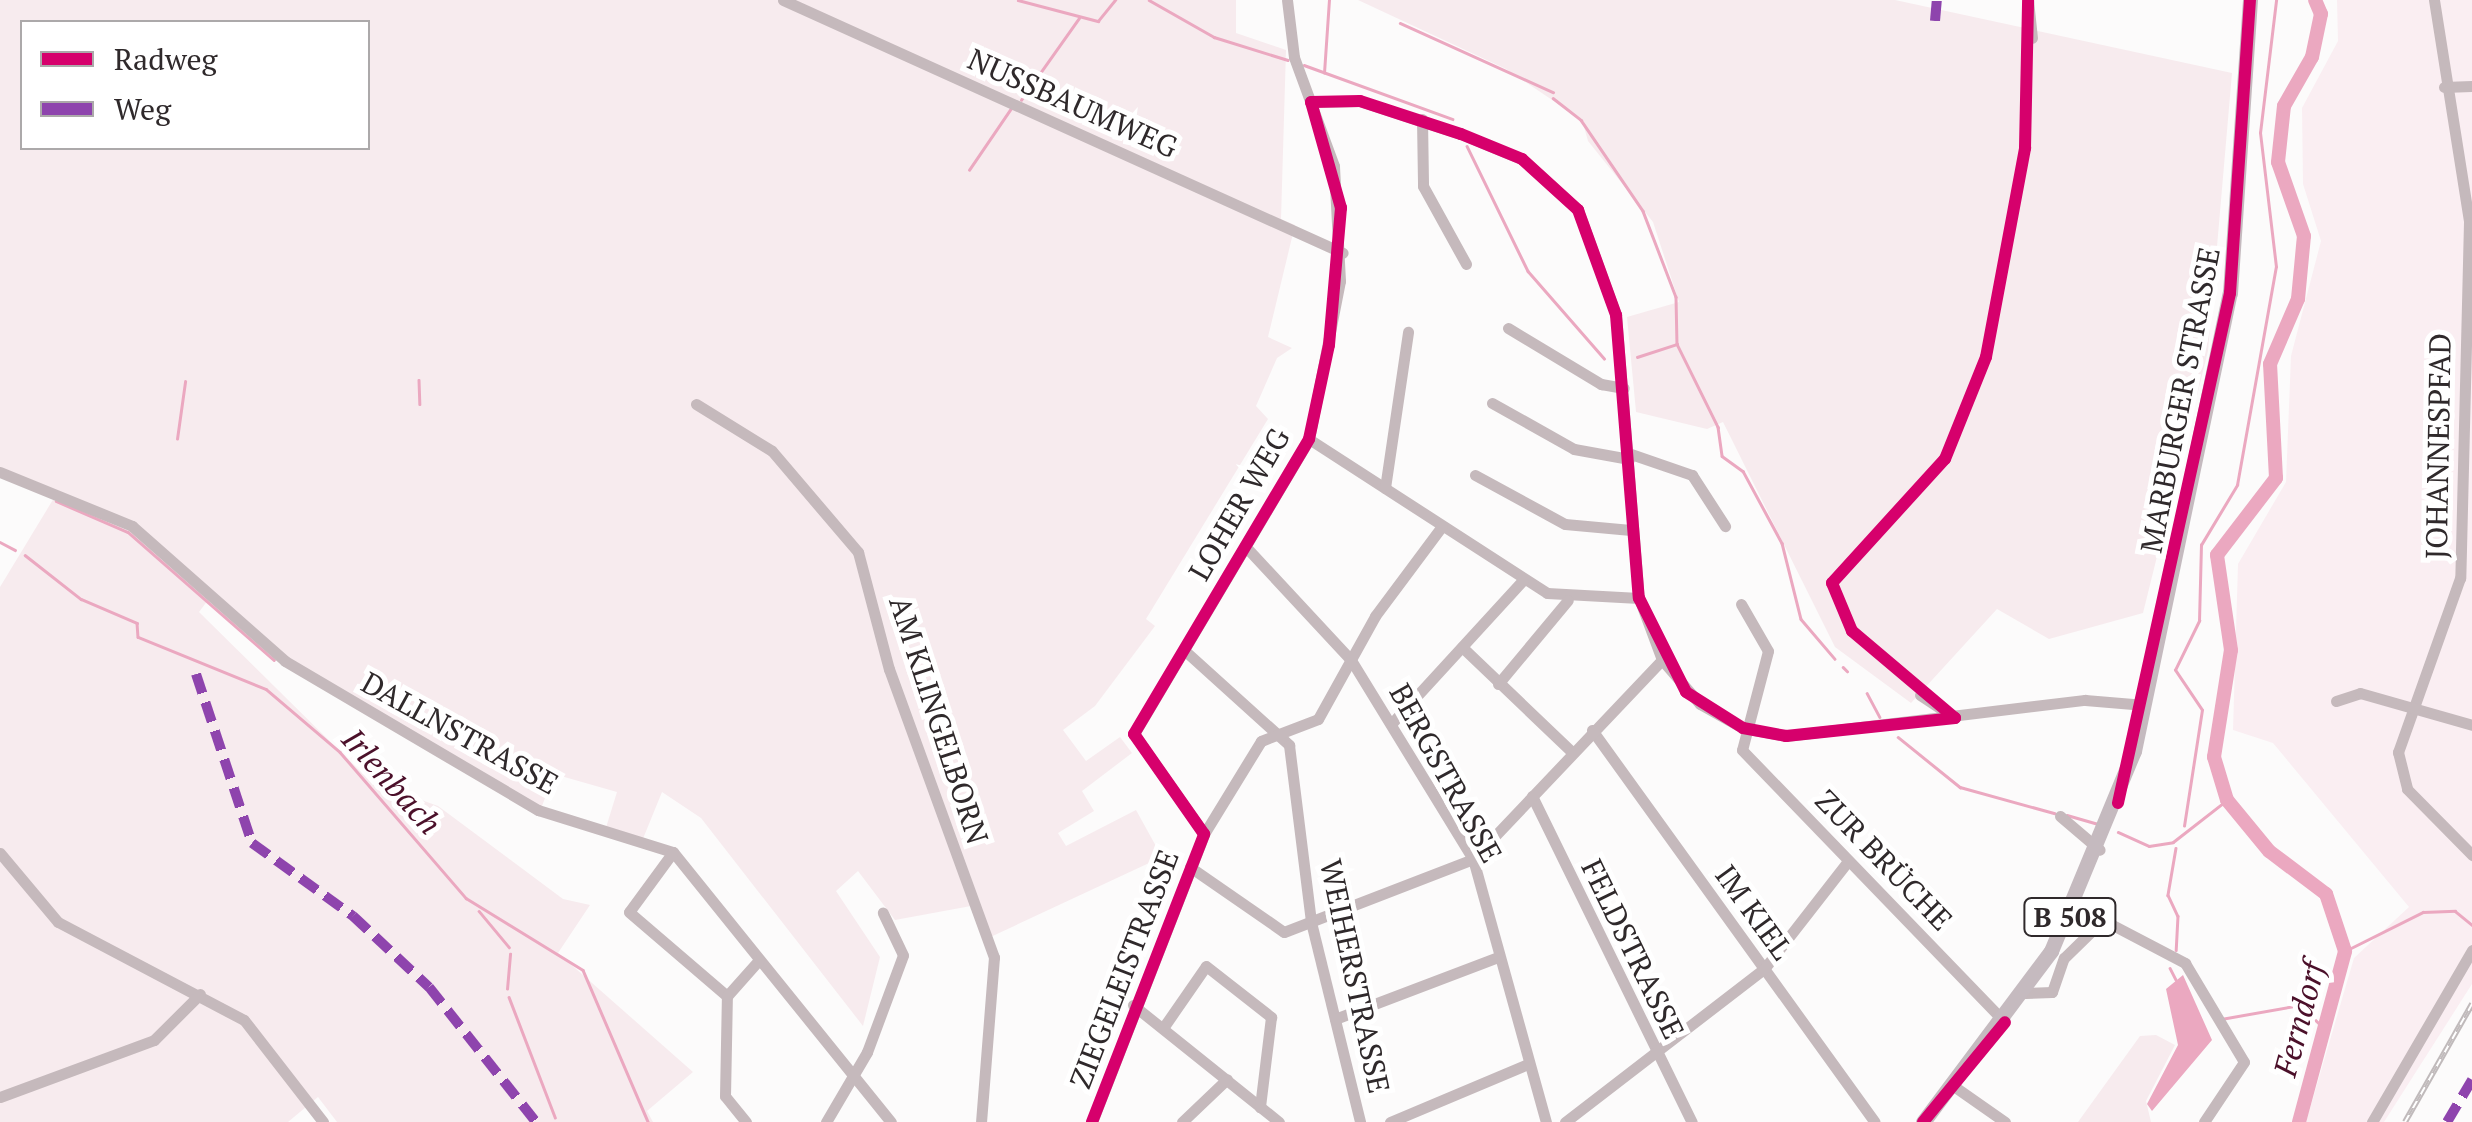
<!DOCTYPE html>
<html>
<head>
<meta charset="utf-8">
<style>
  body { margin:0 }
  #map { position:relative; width:2472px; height:1122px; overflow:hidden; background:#fcfbfb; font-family:"PT Serif",serif }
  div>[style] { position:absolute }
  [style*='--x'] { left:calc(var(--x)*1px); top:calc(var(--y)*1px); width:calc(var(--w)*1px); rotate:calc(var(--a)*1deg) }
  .built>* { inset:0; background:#faeef2 }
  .green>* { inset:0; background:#f7ebee }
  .water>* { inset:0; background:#eba8c0 }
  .stream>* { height:2.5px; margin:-1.25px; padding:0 1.25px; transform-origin:1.25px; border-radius:1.25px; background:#eba8c0 }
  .river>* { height:14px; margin:-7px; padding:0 7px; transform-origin:7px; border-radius:7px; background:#eba8c0 }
  .minor>* { height:11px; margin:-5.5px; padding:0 5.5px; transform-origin:5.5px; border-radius:5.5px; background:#c5b9bc }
  .major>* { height:15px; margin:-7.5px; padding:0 7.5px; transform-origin:7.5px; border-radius:7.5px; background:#c5babf }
  .rail>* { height:6px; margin-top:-3px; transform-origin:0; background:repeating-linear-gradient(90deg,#fff 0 8px,#c0babb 0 16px); box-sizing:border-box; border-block:2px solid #c0babb }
  .quiet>* { height:10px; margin-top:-5px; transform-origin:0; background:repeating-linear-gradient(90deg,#8e44ad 0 20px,transparent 0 30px) }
  .cycleway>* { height:12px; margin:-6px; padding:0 6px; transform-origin:6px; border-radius:6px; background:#d6006c }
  span { translate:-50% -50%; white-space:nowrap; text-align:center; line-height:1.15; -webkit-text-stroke:10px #fff; paint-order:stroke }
  .shield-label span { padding:2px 8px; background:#fff; border:2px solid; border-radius:8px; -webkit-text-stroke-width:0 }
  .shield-label { font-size:28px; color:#2f292b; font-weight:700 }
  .street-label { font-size:30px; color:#2f292b }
  .water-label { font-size:32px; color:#4b102a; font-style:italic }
  .legend { position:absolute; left:20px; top:20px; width:350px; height:130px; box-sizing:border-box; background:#fff; border:2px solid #aca9aa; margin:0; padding:12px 18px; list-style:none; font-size:30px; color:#2f292b }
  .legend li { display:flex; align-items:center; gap:20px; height:50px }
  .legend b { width:50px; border:2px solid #aca9aa }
</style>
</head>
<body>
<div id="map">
  <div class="built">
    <div style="clip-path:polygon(2337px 0,2472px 0,2472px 984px,2384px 1122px,2306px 1122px,2354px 958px,2409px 907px,2273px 743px,2233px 730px,2238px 564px,2286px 482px,2291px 356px,2321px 241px,2303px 184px,2302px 108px,2338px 41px)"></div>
  </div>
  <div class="green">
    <div style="clip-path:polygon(evenodd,0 0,1236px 0,1236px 33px,1286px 50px,1281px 219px,1295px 225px,1268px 337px,1292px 348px,1277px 358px,1256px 406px,1268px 419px,1146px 619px,1155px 626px,1095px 706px,1063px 730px,1086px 761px,1120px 737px,1132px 753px,1082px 791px,1094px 811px,1058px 833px,1066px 846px,1136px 810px,1162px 857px,984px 940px,971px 906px,895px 920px,858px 871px,836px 891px,880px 957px,863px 1026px,701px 818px,662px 792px,640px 846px,604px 834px,617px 792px,554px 774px,539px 814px,284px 666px,208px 600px,199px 612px,361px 772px,377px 760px,402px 793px,438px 806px,563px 899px,590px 905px,558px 953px,693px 1072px,647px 1111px,653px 1122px,337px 1122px,318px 1097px,288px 1122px,0 1122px,0 587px,57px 493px,0 468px,0 0,22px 22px,368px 22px,368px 148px,22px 148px,22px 22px)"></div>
    <div style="clip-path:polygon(1358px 0,1895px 0,2232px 73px,2208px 351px,2143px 613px,2049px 639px,1997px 609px,1911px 703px,1835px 647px,1723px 422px,1707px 429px,1636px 412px,1627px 317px,1679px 302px,1653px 222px,1588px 141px,1582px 120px,1506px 69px)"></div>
    <div style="clip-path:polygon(2156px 1035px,2175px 1045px,2146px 1101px,2151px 1122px,2078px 1122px,2140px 1036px)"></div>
  </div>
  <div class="water">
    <div style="clip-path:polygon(2183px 975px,2212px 1040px,2152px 1111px,2147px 1104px,2178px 1045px,2166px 989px)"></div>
  </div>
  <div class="stream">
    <div style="--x:1018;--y:0;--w:83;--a:14.7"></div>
    <div style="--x:1098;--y:21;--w:27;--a:-51"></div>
    <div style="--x:1149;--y:0;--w:75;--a:29.6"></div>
    <div style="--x:1214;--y:37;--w:77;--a:17.3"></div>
    <div style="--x:1400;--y:23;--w:168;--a:24.3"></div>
    <div style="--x:1304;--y:65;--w:158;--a:20"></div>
    <div style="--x:1324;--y:73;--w:73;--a:-86.1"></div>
    <div style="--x:1553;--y:98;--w:36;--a:38"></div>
    <div style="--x:1581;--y:120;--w:110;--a:55.7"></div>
    <div style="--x:1643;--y:211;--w:92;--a:69"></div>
    <div style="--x:1676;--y:297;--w:47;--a:88.8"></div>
    <div style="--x:1021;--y:100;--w:100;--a:-54.7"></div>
    <div style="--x:1467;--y:146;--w:139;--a:64"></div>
    <div style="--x:1528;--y:271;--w:116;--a:48.9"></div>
    <div style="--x:969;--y:170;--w:76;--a:-55.7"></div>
    <div style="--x:1637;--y:357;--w:42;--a:-18"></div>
    <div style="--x:1677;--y:344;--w:93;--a:63.7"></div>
    <div style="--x:1718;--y:427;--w:29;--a:82"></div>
    <div style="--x:1722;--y:456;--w:26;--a:36"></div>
    <div style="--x:1743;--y:471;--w:82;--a:61.6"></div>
    <div style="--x:1782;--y:543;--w:78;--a:76"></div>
    <div style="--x:1801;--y:619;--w:52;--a:49.6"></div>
    <div style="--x:419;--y:380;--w:24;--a:88"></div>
    <div style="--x:177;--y:439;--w:58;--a:-82"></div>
    <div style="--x:56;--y:501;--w:78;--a:23.3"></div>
    <div style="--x:128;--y:532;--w:194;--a:41.2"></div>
    <div style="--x:0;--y:542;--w:17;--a:28"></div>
    <div style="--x:25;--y:555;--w:71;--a:38.2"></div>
    <div style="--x:81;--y:599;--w:61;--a:23.2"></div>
    <div style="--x:137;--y:623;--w:14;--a:86"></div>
    <div style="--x:138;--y:637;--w:138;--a:22.1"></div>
    <div style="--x:266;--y:689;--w:97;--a:40.4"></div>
    <div style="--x:340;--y:752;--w:193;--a:49.2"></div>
    <div style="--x:466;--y:898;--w:137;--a:31.6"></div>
    <div style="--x:583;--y:970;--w:165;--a:66.8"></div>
    <div style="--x:1843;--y:667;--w:6;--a:45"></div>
    <div style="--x:1867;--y:693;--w:27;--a:62"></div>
    <div style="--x:1898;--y:737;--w:80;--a:38.9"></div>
    <div style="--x:1960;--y:787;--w:98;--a:15.5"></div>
    <div style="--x:2067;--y:815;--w:32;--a:16"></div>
    <div style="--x:2184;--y:826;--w:117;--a:-81.2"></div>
    <div style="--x:2202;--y:710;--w:48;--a:-124"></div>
    <div style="--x:2175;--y:670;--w:55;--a:-63.9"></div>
    <div style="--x:2199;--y:621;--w:76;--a:-88.5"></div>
    <div style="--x:2201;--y:545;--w:70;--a:-59"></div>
    <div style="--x:2237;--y:485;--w:221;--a:-79.9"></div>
    <div style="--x:2276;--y:267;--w:135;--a:-96.8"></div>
    <div style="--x:2260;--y:133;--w:134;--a:-83.1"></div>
    <div style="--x:2118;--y:832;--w:34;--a:24"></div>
    <div style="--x:2149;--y:846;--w:24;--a:-9"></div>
    <div style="--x:2173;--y:842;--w:68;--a:-37.9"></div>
    <div style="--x:2176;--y:848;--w:48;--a:99.7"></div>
    <div style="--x:2168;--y:895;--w:23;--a:65"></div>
    <div style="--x:2178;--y:916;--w:34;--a:93"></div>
    <div style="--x:479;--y:911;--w:47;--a:50.2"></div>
    <div style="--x:2345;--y:951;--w:87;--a:-26.6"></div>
    <div style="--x:2423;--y:912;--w:32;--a:-2"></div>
    <div style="--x:2455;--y:911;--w:22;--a:39"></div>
    <div style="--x:2170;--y:968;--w:13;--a:63"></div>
    <div style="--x:507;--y:989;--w:35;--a:-85"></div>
    <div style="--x:509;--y:997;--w:129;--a:69"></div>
    <div style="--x:2221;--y:1019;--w:80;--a:-10"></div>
    <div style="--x:2300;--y:1005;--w:36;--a:44"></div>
  </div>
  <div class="river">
    <div style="--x:2299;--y:1122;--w:177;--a:-74.9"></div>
    <div style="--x:2345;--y:951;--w:60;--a:-108.4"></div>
    <div style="--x:2326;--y:894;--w:71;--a:-143"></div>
    <div style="--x:2269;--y:851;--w:66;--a:-129.5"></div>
    <div style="--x:2227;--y:800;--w:45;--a:-106.8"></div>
    <div style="--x:2214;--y:757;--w:108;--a:-81"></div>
    <div style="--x:2231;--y:650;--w:96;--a:-98.4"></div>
    <div style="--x:2217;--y:555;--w:97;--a:-52.5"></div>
    <div style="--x:2276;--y:478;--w:114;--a:-93"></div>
    <div style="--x:2270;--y:364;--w:71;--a:-66.7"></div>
    <div style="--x:2298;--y:299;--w:63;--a:-84.6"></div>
    <div style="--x:2304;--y:236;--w:78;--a:-109.4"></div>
    <div style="--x:2278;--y:162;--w:56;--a:-83.9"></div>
    <div style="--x:2284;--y:106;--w:56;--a:-60.3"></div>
    <div style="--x:2312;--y:57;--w:44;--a:-78.2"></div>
    <div style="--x:2321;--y:14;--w:15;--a:-113"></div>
  </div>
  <div class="minor">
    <div style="--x:783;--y:0;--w:614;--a:24.31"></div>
    <div style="--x:2028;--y:0;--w:38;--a:84"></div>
    <div style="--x:2434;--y:0;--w:225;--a:81"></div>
    <div style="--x:2469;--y:222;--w:356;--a:91.4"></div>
    <div style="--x:2460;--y:578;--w:185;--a:109.6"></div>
    <div style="--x:2398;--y:752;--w:38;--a:76"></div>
    <div style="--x:2407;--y:789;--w:93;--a:45.4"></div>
    <div style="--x:2444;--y:87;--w:28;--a:-2"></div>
    <div style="--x:1311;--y:102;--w:49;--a:-1.2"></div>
    <div style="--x:1360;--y:101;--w:106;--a:18.1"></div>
    <div style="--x:1461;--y:134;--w:66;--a:22.3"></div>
    <div style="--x:1522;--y:159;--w:76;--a:42.3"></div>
    <div style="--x:1578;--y:210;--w:112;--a:70.1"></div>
    <div style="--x:1616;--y:315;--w:284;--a:85.4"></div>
    <div style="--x:1639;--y:598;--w:66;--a:69.6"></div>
    <div style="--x:1662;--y:660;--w:58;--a:49.2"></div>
    <div style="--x:1700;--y:704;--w:49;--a:29.2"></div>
    <div style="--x:1743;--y:728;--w:44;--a:10.5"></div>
    <div style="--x:1786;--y:736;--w:301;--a:-6.9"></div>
    <div style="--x:2085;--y:700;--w:60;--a:4.8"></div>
    <div style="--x:1422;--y:119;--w:67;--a:89.1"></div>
    <div style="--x:1423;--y:186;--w:89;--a:61.1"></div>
    <div style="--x:1508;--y:328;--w:109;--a:31.1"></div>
    <div style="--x:1601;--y:384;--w:23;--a:10"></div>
    <div style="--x:1492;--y:403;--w:94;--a:29.3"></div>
    <div style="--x:1574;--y:449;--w:56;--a:10.3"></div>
    <div style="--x:696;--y:404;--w:89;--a:31.7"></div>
    <div style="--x:772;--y:451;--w:133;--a:49.6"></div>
    <div style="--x:858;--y:552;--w:121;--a:75.2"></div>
    <div style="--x:889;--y:669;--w:307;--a:70"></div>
    <div style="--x:994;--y:957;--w:166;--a:94.5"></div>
    <div style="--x:1309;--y:439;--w:283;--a:32.9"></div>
    <div style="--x:1547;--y:593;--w:92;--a:3.1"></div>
    <div style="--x:1628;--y:453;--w:68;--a:19"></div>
    <div style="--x:1692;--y:475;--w:61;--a:57.1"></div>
    <div style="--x:0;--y:472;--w:143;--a:22.2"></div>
    <div style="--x:132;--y:526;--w:204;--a:41.4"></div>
    <div style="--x:285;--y:661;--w:294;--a:30.5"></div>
    <div style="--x:538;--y:810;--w:141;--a:17.3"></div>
    <div style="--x:673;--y:852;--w:347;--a:51.1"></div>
    <div style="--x:1475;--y:475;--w:102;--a:28.6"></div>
    <div style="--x:1565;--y:524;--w:66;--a:5.2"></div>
    <div style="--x:1385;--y:488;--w:158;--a:-81.6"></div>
    <div style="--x:1245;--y:546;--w:156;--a:47.1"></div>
    <div style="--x:1351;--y:660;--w:233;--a:58.5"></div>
    <div style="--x:1473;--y:859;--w:273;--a:74.5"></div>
    <div style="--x:1741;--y:604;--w:54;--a:60.1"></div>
    <div style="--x:1768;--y:651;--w:102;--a:104.7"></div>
    <div style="--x:1742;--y:750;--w:378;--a:46"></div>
    <div style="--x:1462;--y:647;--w:152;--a:43.7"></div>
    <div style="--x:1184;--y:650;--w:142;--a:42.1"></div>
    <div style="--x:1289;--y:745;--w:178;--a:82.9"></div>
    <div style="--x:1311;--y:922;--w:206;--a:76.2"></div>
    <div style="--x:1498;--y:684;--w:109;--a:-50.2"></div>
    <div style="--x:1920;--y:695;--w:42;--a:33.3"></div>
    <div style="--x:2336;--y:701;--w:25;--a:-18"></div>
    <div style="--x:2360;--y:693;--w:116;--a:15.9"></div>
    <div style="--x:1392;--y:723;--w:193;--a:-47.5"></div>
    <div style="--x:1592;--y:730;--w:483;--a:54.2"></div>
    <div style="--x:1532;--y:796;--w:363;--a:63.9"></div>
    <div style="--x:2060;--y:816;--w:52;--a:40.4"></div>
    <div style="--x:1204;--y:834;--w:122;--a:-125"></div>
    <div style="--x:1134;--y:734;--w:343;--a:-59.3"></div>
    <div style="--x:1309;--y:439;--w:161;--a:-78.9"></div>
    <div style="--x:1340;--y:281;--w:115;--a:-93"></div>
    <div style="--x:1334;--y:166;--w:116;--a:-110.2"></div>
    <div style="--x:1294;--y:57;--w:57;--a:-97"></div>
    <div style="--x:673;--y:852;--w:74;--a:126.3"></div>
    <div style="--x:629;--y:912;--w:129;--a:40.6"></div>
    <div style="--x:0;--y:853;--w:90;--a:50"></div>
    <div style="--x:58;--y:922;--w:210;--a:27.8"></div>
    <div style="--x:244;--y:1020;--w:129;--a:52.2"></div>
    <div style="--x:1190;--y:867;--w:114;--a:34.7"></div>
    <div style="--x:1284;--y:932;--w:203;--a:-21.1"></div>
    <div style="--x:1473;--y:859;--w:274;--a:-46.5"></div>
    <div style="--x:2025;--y:993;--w:27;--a:-2"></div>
    <div style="--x:2052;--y:992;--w:36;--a:-71"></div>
    <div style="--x:2064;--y:958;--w:54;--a:-44.3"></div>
    <div style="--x:2103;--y:920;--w:93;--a:27.7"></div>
    <div style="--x:2185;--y:963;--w:115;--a:59.2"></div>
    <div style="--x:2244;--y:1062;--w:72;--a:123.7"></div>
    <div style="--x:1133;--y:1005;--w:187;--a:38.7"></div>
    <div style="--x:1335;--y:1019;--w:174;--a:-20.8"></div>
    <div style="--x:1163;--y:1028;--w:75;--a:-55.3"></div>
    <div style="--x:1206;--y:966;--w:83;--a:38.1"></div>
    <div style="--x:1271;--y:1017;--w:91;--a:97"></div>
    <div style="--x:1955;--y:1087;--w:61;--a:35"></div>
    <div style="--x:0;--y:1097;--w:164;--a:-20.3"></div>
    <div style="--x:154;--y:1040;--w:65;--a:-45"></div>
    <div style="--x:746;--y:1122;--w:33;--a:-129"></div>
    <div style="--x:725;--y:1096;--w:100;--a:-88.9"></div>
    <div style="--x:727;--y:996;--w:48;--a:-48.4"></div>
    <div style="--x:826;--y:1122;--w:81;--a:-59.6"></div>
    <div style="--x:867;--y:1052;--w:103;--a:-69.6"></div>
    <div style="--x:903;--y:955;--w:47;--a:-115.5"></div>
    <div style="--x:1092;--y:1122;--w:309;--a:-68.7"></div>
    <div style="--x:1204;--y:834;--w:109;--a:-58.5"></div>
    <div style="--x:1261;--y:741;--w:61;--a:-21.1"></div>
    <div style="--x:1318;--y:719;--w:118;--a:-61"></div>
    <div style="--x:1375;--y:616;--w:112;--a:-53.3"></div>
    <div style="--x:1182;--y:1122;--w:62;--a:-43.7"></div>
    <div style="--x:1390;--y:1122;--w:150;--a:-22.8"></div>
    <div style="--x:1565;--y:1122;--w:251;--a:-37.6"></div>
    <div style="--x:1764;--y:969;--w:137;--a:-52.1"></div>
    <div style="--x:2372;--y:1122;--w:199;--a:-59.8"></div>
  </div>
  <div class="major">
    <div style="--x:1923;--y:1122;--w:214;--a:-53.2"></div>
    <div style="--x:2051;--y:951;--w:217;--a:-67.5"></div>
    <div style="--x:2134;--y:751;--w:468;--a:-78.2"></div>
    <div style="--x:2230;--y:293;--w:294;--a:-86.1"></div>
  </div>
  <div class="rail">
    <div style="--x:2405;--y:1122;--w:136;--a:-60.4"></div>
  </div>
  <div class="quiet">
    <div style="--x:1935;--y:21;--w:21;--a:-85"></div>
    <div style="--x:196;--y:674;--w:178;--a:71.7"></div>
    <div style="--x:252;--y:843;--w:125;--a:35.9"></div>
    <div style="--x:353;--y:916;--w:104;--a:43.1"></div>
    <div style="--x:429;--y:987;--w:172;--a:51.6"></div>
    <div style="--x:2447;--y:1122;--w:49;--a:-59.2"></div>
  </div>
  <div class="cycleway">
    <div style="--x:1955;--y:718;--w:135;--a:-139.8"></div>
    <div style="--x:1852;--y:631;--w:52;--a:-112.6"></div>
    <div style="--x:1832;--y:583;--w:168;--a:-47.7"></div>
    <div style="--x:1945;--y:459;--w:110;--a:-68.1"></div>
    <div style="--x:1986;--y:357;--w:213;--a:-79.4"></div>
    <div style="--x:2025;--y:148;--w:148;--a:-88.8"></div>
    <div style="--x:2118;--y:803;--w:522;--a:-77.61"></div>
    <div style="--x:2230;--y:293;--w:294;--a:-86.1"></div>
    <div style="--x:1092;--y:1122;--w:309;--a:-68.7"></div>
    <div style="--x:1204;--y:834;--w:122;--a:-125"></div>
    <div style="--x:1134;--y:734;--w:343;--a:-59.3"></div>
    <div style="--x:1309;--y:439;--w:96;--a:-78"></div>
    <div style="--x:1329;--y:345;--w:138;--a:-85"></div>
    <div style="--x:1341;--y:208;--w:110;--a:-105.8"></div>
    <div style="--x:1311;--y:102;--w:49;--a:-1.2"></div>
    <div style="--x:1360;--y:101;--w:106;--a:18.1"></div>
    <div style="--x:1461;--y:134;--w:66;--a:22.3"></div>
    <div style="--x:1522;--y:159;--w:76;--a:42.3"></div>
    <div style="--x:1578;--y:210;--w:112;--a:70.1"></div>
    <div style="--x:1616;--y:315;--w:284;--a:85.4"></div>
    <div style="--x:1639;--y:598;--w:105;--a:63.4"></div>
    <div style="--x:1686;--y:692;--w:67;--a:32.3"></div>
    <div style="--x:1743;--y:728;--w:44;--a:10.5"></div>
    <div style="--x:1786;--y:736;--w:170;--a:-6.1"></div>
    <div style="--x:1923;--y:1122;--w:129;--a:-50.6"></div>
  </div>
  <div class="shield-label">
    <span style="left:2070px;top:917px">B 508</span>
  </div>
  <div class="street-label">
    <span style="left:1073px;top:103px;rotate:24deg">NUSSBAUMWEG</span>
    <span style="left:2180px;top:400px;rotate:-79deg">MARBURGER STRASSE</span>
    <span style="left:2438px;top:446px;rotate:-89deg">JOHANNESPFAD</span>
    <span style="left:1239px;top:504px;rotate:-60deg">LOHER WEG</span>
    <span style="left:939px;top:720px;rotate:72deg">AM KLINGELBORN</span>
    <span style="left:460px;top:733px;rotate:29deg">DALLNSTRASSE</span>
    <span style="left:1446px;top:773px;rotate:61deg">BERGSTRASSE</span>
    <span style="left:1884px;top:860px;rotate:46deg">ZUR BRÜCHE</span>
    <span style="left:1754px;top:912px;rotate:54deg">IM KIEL</span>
    <span style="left:1633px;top:949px;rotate:64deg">FELDSTRASSE</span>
    <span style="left:1124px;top:969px;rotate:-69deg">ZIEGELEISTRASSE</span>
    <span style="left:1355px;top:976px;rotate:78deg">WEIHERSTRASSE</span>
  </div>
  <div class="water-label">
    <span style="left:392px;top:781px;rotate:48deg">Irlenbach</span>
    <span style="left:2299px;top:1019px;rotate:-75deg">Ferndorf</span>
  </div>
  <ul class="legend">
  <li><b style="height:12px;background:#d6006c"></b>Radweg</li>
  <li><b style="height:12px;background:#8e44ad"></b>Weg</li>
  </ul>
</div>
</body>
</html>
